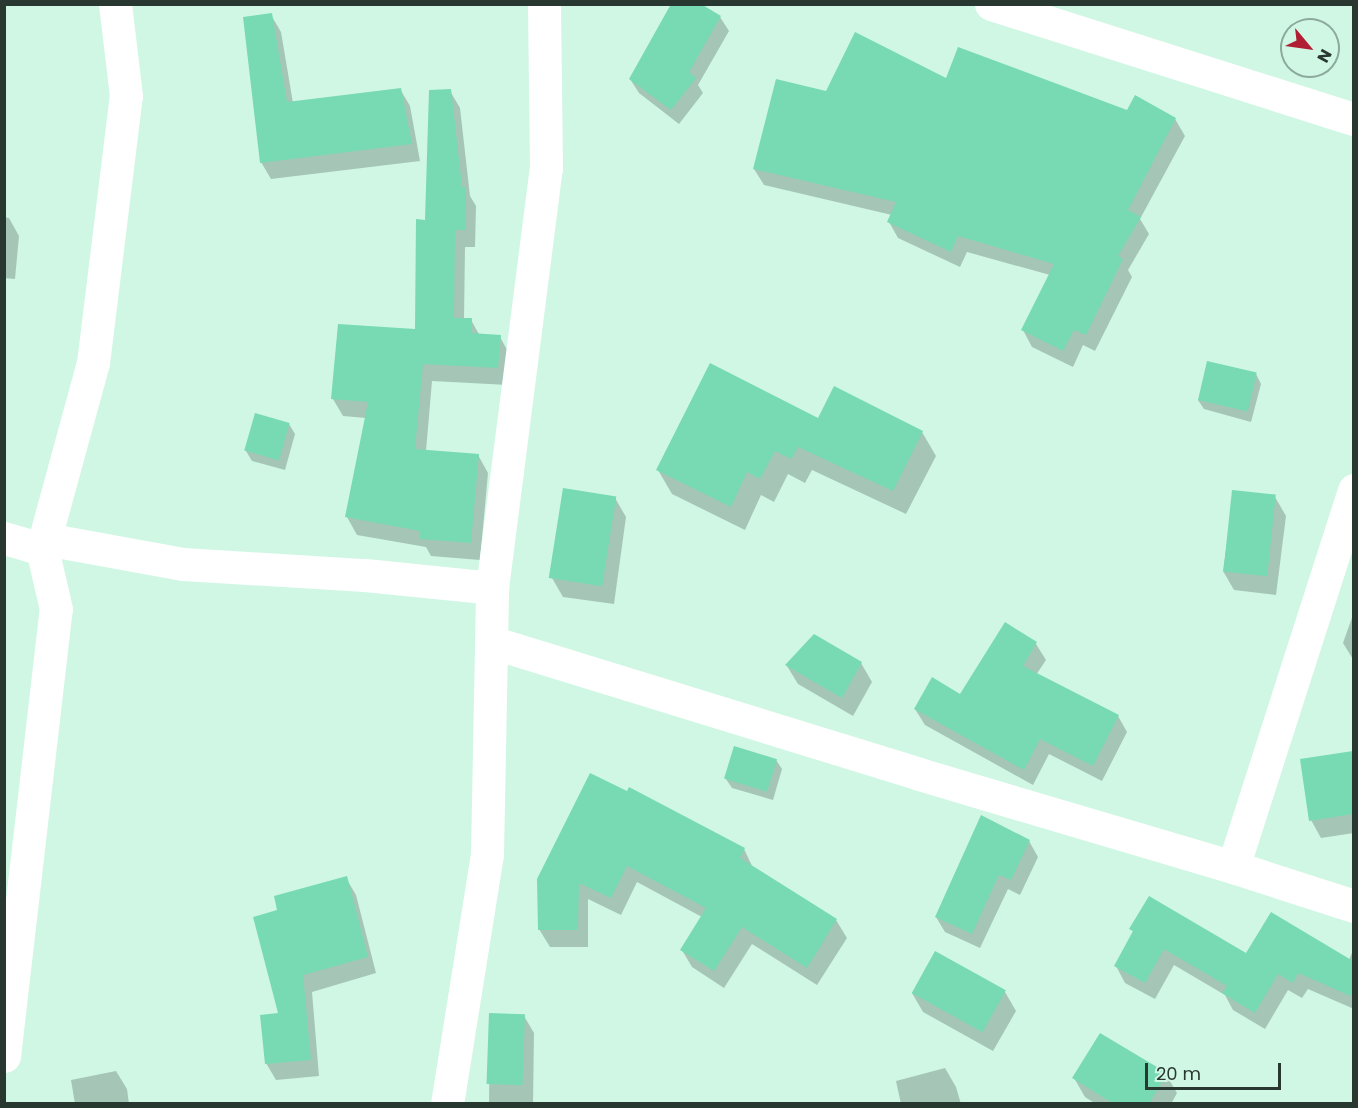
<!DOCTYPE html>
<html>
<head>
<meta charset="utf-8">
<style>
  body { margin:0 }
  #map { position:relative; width:1358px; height:1108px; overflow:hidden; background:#cff7e4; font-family:Poppins,sans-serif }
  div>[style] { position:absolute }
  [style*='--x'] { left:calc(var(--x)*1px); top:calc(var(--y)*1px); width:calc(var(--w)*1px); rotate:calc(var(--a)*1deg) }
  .shadow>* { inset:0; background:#0003 }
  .building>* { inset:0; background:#77dab3; transform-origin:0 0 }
  .minor>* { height:33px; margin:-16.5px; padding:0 16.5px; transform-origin:16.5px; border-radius:16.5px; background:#fff }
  span { translate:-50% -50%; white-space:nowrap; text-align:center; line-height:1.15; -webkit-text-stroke:6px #cff7e4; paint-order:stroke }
  .frame { position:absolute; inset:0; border:6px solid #283730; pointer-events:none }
  .north { position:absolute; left:1280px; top:18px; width:60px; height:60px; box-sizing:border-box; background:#cff7e4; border:2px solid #8caa9c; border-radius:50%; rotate:119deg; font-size:16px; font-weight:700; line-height:24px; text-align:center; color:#283730 }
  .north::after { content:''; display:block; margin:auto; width:21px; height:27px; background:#b11e33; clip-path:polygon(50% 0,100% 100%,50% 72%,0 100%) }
  .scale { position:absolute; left:1145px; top:1063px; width:136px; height:27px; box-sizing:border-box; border:3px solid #283730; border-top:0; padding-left:8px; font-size:18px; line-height:21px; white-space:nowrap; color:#283730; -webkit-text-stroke:4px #cff7e4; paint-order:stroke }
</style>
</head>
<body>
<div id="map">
  <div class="shadow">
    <div style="clip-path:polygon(271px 15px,281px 32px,293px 103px,400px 89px,410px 106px,420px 161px,271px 179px,261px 162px)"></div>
    <div style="clip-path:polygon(720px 17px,729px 31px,698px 85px,703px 93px,679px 124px,639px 93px,630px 79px)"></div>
    <div style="clip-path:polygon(947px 80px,1175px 119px,1185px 136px,1140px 219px,1149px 234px,1128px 270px,1132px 277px,1095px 351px,1083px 345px,1073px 367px,1032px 347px,1023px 330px,1050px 275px,967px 252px,960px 267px,898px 238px,889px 222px,892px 215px,764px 185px,754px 169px,827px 93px)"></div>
    <div style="clip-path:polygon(450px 91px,460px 108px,470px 196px,476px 206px,475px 247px,465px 247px,464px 320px,471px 320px,480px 336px,500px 337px,510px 355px,508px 385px,432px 381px,426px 451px,478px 455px,488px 473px,480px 560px,431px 556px,426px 547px,357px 535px,347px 517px,366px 418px,343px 416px,333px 399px,416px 331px,427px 222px)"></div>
    <div style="clip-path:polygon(4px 217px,9px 218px,19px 236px,15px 279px,4px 278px)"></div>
    <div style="clip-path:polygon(1256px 374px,1261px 384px,1251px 422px,1204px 409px,1198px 400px)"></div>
    <div style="clip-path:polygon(818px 420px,922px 432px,936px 456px,906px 514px,812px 470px,805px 483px,788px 474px,774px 502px,761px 495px,745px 530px,672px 494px,658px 470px)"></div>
    <div style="clip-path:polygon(289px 424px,295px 434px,285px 470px,252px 461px,246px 451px)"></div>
    <div style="clip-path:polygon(1234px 492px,1275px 497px,1286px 516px,1276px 595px,1234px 590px,1223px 571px)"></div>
    <div style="clip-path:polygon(615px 498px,626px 517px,614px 604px,563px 597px,552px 578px)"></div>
    <div style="clip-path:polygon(1354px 612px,1354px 661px,1343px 643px)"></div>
    <div style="clip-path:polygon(1005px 624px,1036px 644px,1046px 660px,1036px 675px,1118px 716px,1127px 732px,1102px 781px,1049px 754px,1033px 785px,925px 725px,915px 709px,960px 696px)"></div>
    <div style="clip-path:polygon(861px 663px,872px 682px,853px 716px,798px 684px,787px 666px)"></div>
    <div style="clip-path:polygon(1354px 753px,1354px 833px,1321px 838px,1311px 820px,1302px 760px)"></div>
    <div style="clip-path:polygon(776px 760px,782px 769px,773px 800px,732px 788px,726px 779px)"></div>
    <div style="clip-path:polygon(591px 775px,744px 849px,753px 868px,836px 920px,847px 938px,817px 985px,752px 944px,724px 988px,692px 967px,682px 950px,702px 917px,637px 882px,621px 915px,588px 899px,588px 947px,550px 947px,539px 929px)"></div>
    <div style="clip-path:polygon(1029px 841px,1038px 857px,1020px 895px,1008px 889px,980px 948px,945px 932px,936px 917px)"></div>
    <div style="clip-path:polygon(346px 878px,356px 895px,376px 973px,312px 992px,319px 1076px,276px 1080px,266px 1063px,279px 1015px,279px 911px)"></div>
    <div style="clip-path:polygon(1131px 929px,1246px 955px,1349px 960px,1354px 948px,1354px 1009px,1308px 989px,1302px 998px,1288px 990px,1265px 1029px,1233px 1010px,1225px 995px,1174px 965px,1155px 999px,1125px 983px,1116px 966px,1134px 933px)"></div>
    <div style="clip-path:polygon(1005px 992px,1016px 1011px,993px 1051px,923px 1012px,912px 993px)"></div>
    <div style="clip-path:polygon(490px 1015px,524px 1016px,534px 1033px,533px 1104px,489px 1104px)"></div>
    <div style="clip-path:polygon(945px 1068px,956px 1087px,961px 1104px,901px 1104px,896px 1081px)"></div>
    <div style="clip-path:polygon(116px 1071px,127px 1089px,129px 1104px,75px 1104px,71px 1080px)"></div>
    <div style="clip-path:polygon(1166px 1074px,1177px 1093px,1171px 1104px,1096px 1104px,1085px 1097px,1074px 1078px)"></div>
  </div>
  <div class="building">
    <div style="clip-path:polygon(671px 4px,701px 4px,721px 16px,689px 72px,696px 78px,671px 110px,629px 79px)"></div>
    <div style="clip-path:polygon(272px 13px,287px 102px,401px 88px,412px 144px,260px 163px,243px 17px)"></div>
    <div style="clip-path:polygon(855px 32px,946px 78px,958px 47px,1127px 110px,1135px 95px,1176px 118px,1128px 210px,1141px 217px,1118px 256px,1123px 259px,1086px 335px,1074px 330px,1063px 351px,1021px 330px,1054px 264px,958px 236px,951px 252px,887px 222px,896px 202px,753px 169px,776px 79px,826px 91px)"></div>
    <div style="clip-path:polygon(451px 89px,462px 187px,466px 187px,465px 230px,455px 230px,454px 318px,472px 318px,471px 333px,501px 335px,498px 368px,423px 364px,415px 449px,479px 454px,471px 543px,419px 539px,420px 531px,345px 517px,368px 402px,331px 399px,338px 324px,415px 329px,416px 219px,425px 220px,429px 90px)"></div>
    <div style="left:1207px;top:361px;width:51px;height:40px;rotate:13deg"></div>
    <div style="clip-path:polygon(710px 363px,818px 418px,834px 386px,923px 431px,893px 491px,798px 447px,791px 459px,775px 451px,760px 479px,747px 472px,731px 507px,656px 470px)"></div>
    <div style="left:255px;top:413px;width:36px;height:39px;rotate:16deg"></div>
    <div style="left:563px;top:488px;width:54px;height:91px;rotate:9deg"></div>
    <div style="left:1232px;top:490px;width:44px;height:82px;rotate:6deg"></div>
    <div style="clip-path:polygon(1005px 622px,1037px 642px,1023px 666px,1119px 715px,1093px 766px,1040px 739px,1024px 770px,914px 709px,932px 677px,960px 694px)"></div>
    <div style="clip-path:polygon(814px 634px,862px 662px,842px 698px,785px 665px)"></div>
    <div style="left:734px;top:746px;width:45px;height:34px;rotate:17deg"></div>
    <div style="clip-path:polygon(1353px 751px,1353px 814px,1309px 821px,1300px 759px)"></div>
    <div style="clip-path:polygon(590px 773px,627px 791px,629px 787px,745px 848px,740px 858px,837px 919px,807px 968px,742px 927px,714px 971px,680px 950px,706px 908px,627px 866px,611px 898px,579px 883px,578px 930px,538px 930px,537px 879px)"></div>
    <div style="clip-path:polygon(981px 815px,1030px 840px,1011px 880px,999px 875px,972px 934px,935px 917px)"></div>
    <div style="clip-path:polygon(347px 876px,368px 957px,303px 975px,311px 1060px,265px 1064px,260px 1015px,278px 1013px,253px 917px,277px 910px,274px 896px)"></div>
    <div style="clip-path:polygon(1149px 896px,1246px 953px,1271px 912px,1353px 961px,1353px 997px,1298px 973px,1293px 983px,1278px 974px,1255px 1013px,1222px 993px,1227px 986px,1164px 949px,1145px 983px,1114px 966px,1133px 931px,1129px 929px)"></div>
    <div style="left:935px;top:951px;width:81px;height:48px;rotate:29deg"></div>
    <div style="left:489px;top:1013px;width:36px;height:71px;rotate:2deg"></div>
    <div style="clip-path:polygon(1100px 1033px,1167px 1073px,1149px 1104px,1114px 1104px,1072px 1078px)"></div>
  </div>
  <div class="minor">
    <div style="--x:991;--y:4;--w:381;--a:17.6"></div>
    <div style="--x:4;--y:538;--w:40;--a:16"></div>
    <div style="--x:42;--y:549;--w:13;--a:-45"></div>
    <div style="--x:51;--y:540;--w:134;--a:10.3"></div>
    <div style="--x:183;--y:564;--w:182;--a:3.5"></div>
    <div style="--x:365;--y:575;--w:128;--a:5.8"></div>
    <div style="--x:491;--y:642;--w:448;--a:17.1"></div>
    <div style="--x:919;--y:774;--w:327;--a:16.5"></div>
    <div style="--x:1233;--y:867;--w:127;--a:17.9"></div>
    <div style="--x:1233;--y:867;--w:396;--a:-72.2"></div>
    <div style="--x:4;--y:1056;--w:450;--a:-83.4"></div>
    <div style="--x:56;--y:609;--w:62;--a:-103.1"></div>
    <div style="--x:42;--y:549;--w:193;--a:-74.7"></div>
    <div style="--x:93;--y:363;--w:269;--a:-83"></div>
    <div style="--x:126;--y:96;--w:93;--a:-96.8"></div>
    <div style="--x:447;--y:1104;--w:253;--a:-80.9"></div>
    <div style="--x:487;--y:854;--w:266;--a:-88.9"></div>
    <div style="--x:492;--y:588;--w:422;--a:-82.7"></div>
    <div style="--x:546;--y:169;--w:165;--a:-90.7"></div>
  </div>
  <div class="frame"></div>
  <div class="north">N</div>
  <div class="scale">20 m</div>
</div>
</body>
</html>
